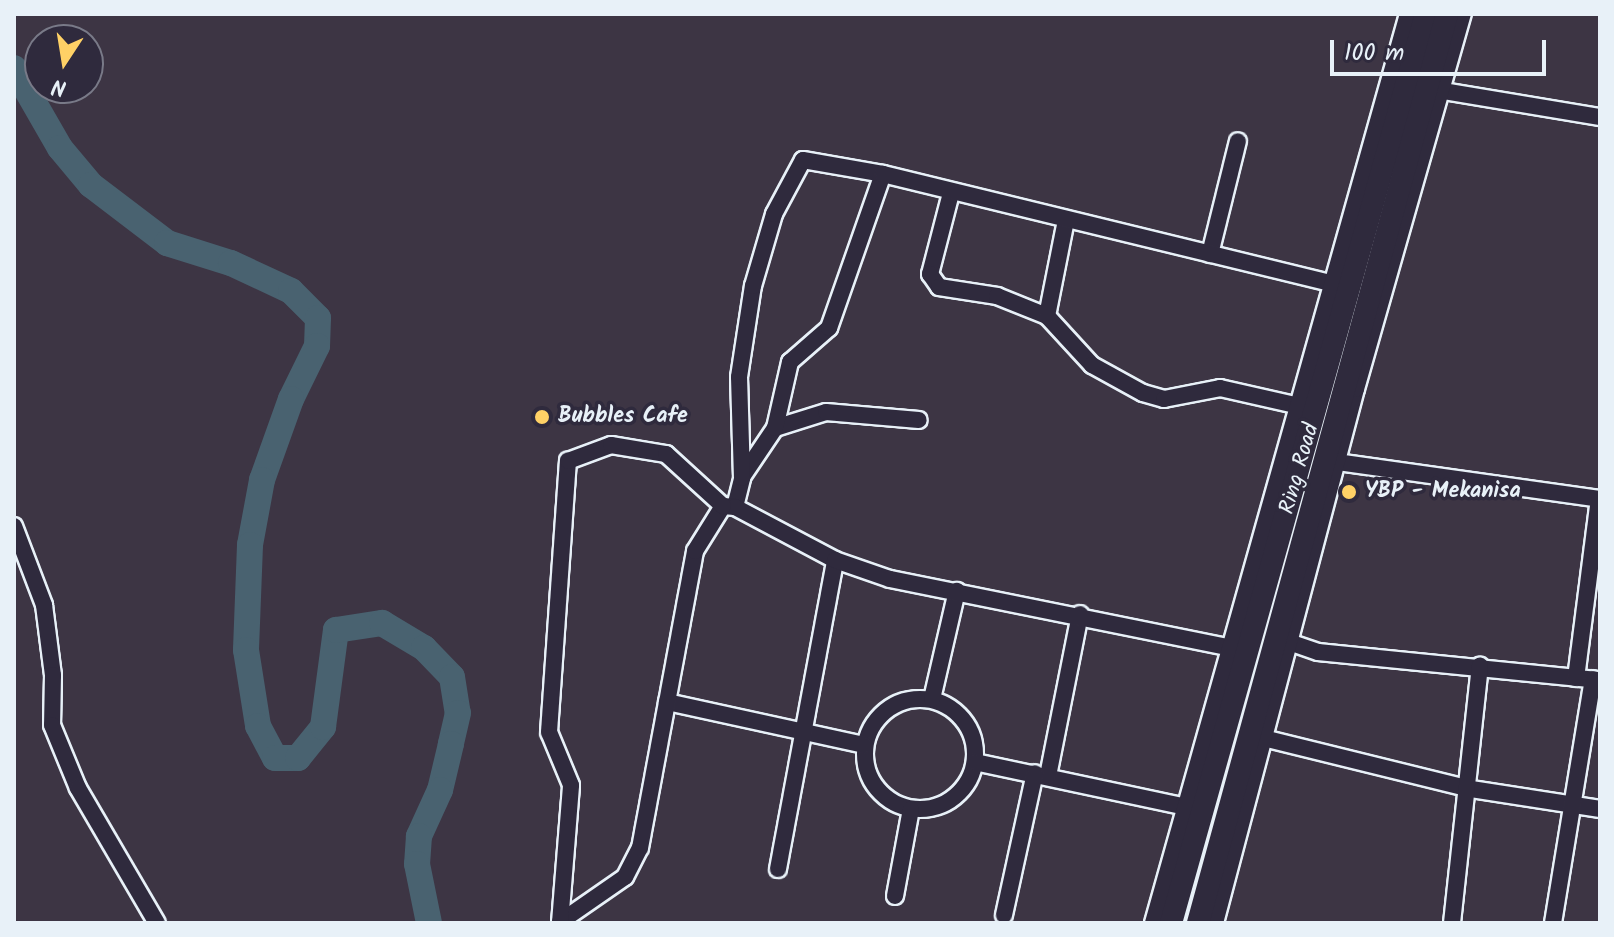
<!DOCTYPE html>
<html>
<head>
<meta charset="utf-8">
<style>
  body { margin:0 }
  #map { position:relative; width:1614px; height:937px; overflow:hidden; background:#3d3544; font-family:Kalam,sans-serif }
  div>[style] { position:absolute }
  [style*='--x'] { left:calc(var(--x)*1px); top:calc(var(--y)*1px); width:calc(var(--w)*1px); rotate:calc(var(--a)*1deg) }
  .river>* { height:26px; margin:-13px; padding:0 13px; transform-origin:13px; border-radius:13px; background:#496270 }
  .roads { filter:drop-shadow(2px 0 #e8f1f8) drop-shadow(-2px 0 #e8f1f8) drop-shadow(0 2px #e8f1f8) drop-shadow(0 -2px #e8f1f8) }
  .minor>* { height:16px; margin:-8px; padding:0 8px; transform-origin:8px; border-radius:8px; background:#2f2a3d }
  .minor>.ring { margin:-8px; padding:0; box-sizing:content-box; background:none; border:16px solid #2f2a3d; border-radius:50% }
  .highway>* { height:22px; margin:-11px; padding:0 11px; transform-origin:11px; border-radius:11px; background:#2f2a3d }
  .dots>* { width:22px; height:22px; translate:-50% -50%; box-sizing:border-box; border:4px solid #2f2a3d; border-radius:50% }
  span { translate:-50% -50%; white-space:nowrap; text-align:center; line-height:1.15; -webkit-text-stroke:7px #2f2a3d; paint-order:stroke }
  .poi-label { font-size:22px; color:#e8f1f8; font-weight:700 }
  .left { translate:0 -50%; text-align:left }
  .street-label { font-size:22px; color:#e8f1f8 }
  .frame { position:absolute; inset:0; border:16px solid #e8f1f8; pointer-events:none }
  .north { position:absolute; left:24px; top:24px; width:80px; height:80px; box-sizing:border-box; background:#2f2a3d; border:2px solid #797a88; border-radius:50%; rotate:192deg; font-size:22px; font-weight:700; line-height:32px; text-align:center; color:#e8f1f8 }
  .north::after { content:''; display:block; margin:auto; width:28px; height:36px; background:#ffd166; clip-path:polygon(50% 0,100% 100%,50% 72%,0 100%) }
  .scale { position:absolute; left:1330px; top:40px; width:216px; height:36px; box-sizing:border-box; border:4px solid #e8f1f8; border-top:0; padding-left:10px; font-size:24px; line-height:28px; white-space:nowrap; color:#e8f1f8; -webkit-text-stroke:6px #2f2a3d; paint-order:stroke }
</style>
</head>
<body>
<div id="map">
  <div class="river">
    <div style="--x:14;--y:68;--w:92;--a:60.1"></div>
    <div style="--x:60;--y:148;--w:48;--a:50"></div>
    <div style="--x:91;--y:185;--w:96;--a:37.3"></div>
    <div style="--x:167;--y:243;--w:67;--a:17.4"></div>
    <div style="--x:231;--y:263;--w:66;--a:25"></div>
    <div style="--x:291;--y:291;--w:38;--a:45"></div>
    <div style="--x:318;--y:318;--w:28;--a:92"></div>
    <div style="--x:317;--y:346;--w:59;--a:116.1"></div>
    <div style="--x:291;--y:399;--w:86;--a:109.7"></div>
    <div style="--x:262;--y:480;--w:66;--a:100.5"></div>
    <div style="--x:250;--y:545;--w:105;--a:92.2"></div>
    <div style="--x:246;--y:650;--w:77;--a:81"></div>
    <div style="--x:258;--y:726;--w:36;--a:62"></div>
    <div style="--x:275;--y:758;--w:23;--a:0"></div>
    <div style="--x:298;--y:758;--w:40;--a:-51"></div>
    <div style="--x:323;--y:727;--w:98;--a:-82.4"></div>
    <div style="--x:336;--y:630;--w:47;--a:-8.7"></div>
    <div style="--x:382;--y:623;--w:49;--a:30.8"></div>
    <div style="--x:424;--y:648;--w:40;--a:46"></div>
    <div style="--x:452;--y:677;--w:36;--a:81"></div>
    <div style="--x:458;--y:713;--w:32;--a:103"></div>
    <div style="--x:451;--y:744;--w:47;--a:103.4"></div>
    <div style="--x:440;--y:790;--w:51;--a:114.5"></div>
    <div style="--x:419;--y:836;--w:28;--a:94"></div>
    <div style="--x:417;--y:864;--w:60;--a:78.5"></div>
  </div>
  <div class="roads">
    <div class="minor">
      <div style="--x:1443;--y:91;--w:159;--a:9.4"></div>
      <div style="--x:951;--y:193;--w:84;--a:104.5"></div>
      <div style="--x:930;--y:274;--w:16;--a:55"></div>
      <div style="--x:939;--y:287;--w:59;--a:8.8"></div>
      <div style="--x:997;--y:296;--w:54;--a:21.8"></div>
      <div style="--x:1047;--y:316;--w:67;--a:47.4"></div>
      <div style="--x:1092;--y:365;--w:58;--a:28.8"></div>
      <div style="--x:1143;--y:393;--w:22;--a:16"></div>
      <div style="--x:1164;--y:399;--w:57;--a:-11.1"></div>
      <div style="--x:1220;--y:388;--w:77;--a:12.8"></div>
      <div style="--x:1210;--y:254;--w:116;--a:-76.1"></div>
      <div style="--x:1047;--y:316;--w:98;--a:-78.8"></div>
      <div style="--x:775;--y:428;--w:53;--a:-17.4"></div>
      <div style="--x:826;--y:412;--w:93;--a:4.9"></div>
      <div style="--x:1337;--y:462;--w:266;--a:8"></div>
      <div style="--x:742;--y:477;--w:59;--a:-56"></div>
      <div style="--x:775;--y:428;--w:68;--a:-77.2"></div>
      <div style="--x:790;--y:362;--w:52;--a:-41.1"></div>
      <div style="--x:829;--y:328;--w:163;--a:-70.7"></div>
      <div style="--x:735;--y:507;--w:30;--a:-76"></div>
      <div style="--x:742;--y:478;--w:101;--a:-91.7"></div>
      <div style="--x:739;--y:377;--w:92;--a:-81.3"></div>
      <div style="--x:753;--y:286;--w:75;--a:-73.7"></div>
      <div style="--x:774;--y:214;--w:61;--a:-61.8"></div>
      <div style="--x:803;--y:160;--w:81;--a:9.9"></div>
      <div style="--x:883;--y:174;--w:464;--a:13.7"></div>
      <div style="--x:14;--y:526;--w:85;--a:69.2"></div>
      <div style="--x:44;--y:605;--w:71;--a:82.7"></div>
      <div style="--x:53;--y:675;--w:50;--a:91.1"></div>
      <div style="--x:52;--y:725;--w:68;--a:67.6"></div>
      <div style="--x:78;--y:788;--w:156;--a:59.7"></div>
      <div style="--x:1289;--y:642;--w:31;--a:19"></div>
      <div style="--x:1318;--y:652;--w:283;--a:5.7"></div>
      <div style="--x:1576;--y:678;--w:180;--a:-82.7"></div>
      <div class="ring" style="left:865px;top:699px;width:94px;height:94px"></div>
      <div style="--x:932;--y:699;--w:111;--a:-77"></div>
      <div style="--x:667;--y:702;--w:202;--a:12.3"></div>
      <div style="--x:1263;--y:738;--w:214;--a:13.8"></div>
      <div style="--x:1471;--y:789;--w:131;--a:8.8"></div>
      <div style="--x:975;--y:762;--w:216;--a:12"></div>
      <div style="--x:1048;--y:776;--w:165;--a:-78.8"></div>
      <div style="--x:778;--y:869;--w:314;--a:-79.5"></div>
      <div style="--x:895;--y:896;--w:88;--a:-79.6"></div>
      <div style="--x:1004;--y:915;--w:145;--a:-77.7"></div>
      <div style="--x:560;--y:922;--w:79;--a:-34.7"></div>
      <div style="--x:625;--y:877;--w:33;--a:-63"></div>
      <div style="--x:640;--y:848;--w:302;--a:-79.5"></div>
      <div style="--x:695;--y:551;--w:53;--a:-58.1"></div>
      <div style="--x:723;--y:506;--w:12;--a:5"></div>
      <div style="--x:735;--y:507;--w:113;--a:27.9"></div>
      <div style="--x:835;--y:560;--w:58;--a:19.1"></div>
      <div style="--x:890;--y:579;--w:344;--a:11.4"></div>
      <div style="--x:560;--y:923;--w:138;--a:-85.4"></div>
      <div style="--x:571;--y:785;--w:57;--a:-112.5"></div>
      <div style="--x:549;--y:732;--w:272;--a:-86"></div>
      <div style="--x:568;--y:461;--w:46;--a:-20.4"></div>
      <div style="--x:611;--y:445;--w:56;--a:9.3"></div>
      <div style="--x:666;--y:454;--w:77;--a:42.4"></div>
      <div style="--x:1153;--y:923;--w:944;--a:-74.33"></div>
      <div style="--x:1215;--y:923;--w:552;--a:-75.21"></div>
      <div style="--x:1356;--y:389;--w:390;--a:-74.1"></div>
      <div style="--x:1452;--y:923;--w:259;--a:-83.8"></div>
      <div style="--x:1553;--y:923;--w:247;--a:-80.7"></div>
    </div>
    <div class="highway">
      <div style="--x:1171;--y:923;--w:944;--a:-74.33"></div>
      <div style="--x:1198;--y:923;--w:942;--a:-74.68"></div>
    </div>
  </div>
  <div class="dots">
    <div style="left:542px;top:417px;background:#ffd166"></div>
    <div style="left:1349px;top:492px;background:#ffd166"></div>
  </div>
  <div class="poi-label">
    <span class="left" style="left:558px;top:417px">Bubbles Cafe</span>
    <span class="left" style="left:1365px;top:492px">YBP - Mekanisa</span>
  </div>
  <div class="street-label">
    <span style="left:1300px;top:469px;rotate:-74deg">Ring Road</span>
  </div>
  <div class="frame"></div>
  <div class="north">N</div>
  <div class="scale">100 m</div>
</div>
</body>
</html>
